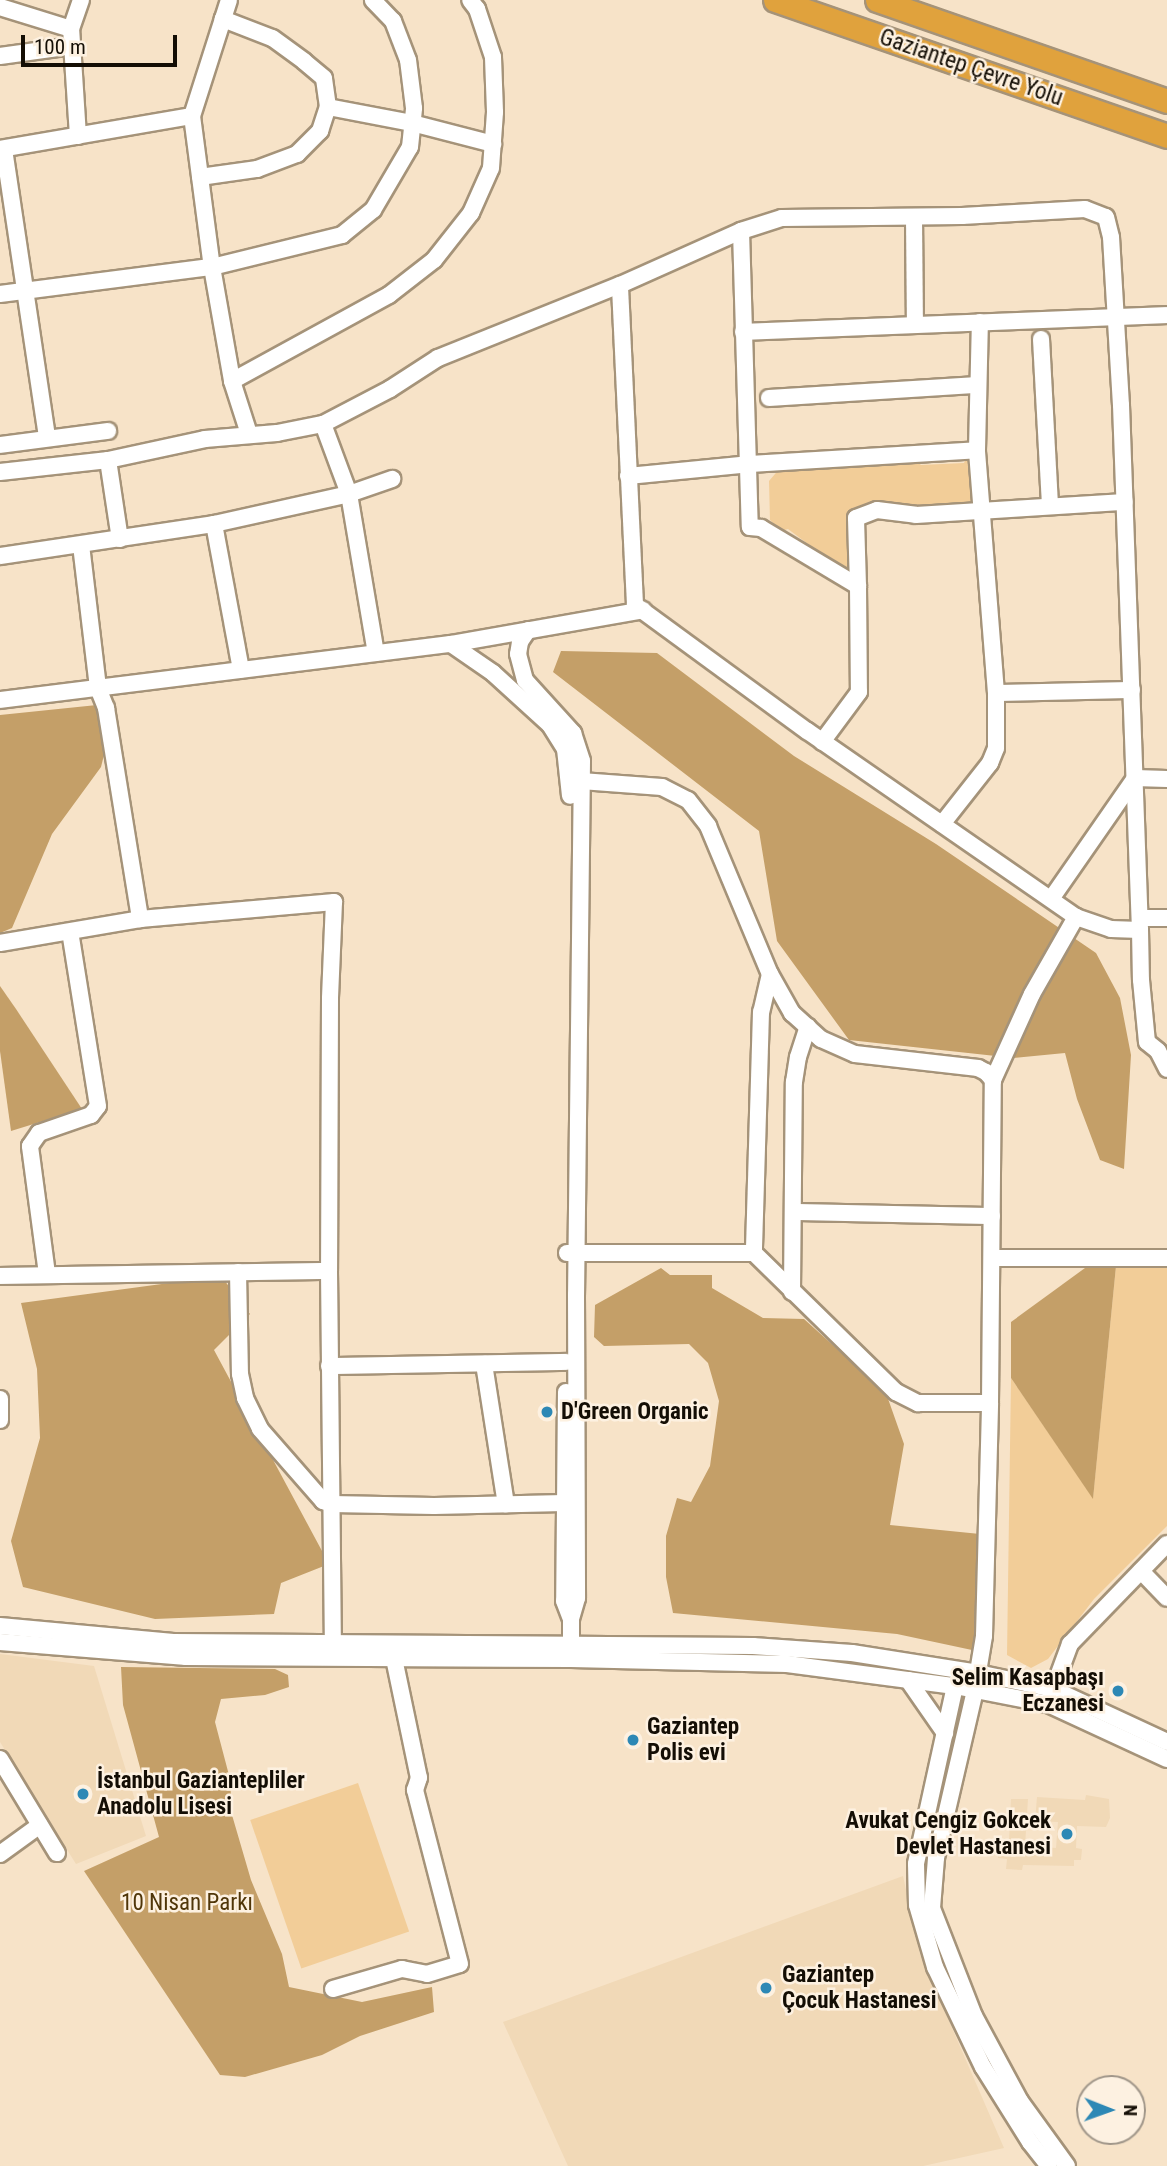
<!DOCTYPE html>
<html>
<head>
<meta charset="utf-8">
<style>
  body { margin:0 }
  #map { position:relative; width:1167px; height:2166px; overflow:hidden; background:#f7e3c8; font-family:"Roboto Condensed",sans-serif }
  div>[style] { position:absolute }
  [style*='--x'] { left:calc(var(--x)*1px); top:calc(var(--y)*1px); width:calc(var(--w)*1px); rotate:calc(var(--a)*1deg) }
  .built>* { inset:0; background:#f1d9b7 }
  .green>* { inset:0; background:#f2cd98; transform-origin:0 0 }
  .forest>* { inset:0; background:#c49f68 }
  .roads { filter:drop-shadow(2px 0 #a59379) drop-shadow(-2px 0 #a59379) drop-shadow(0 2px #a59379) drop-shadow(0 -2px #a59379) }
  .minor>* { height:16px; margin:-8px; padding:0 8px; transform-origin:8px; border-radius:8px; background:#fff }
  .highway>* { height:23px; margin:-11.5px; padding:0 11.5px; transform-origin:11.5px; border-radius:11.5px; background:#e0a23d }
  .dots>* { width:19px; height:19px; translate:-50% -50%; box-sizing:border-box; border:4px solid #fdf1e1; border-radius:50% }
  span { translate:-50% -50%; white-space:nowrap; text-align:center; line-height:1.15; -webkit-text-stroke:5px #fdf1e1; paint-order:stroke }
  .street-label { font-size:23px; color:#140e05 }
  .poi-label { font-size:23px; color:#140e05; font-weight:700 }
  .left { translate:0 -50%; text-align:left }
  .right { translate:-100% -50%; text-align:right }
  .park-label { font-size:23px; color:#503609 }
  .north { position:absolute; left:1076px; top:2075px; width:70px; height:70px; box-sizing:border-box; background:#fdf1e1; border:2px solid #a09689; border-radius:50%; rotate:91deg; font-size:19px; font-weight:700; line-height:28px; text-align:center; color:#140e05 }
  .north::after { content:''; display:block; margin:auto; width:24px; height:32px; background:#2d88b5; clip-path:polygon(50% 0,100% 100%,50% 72%,0 100%) }
  .scale { position:absolute; left:21px; top:35px; width:156px; height:32px; box-sizing:border-box; border:4px solid #140e05; border-top:0; padding-left:9px; font-size:21px; line-height:24px; white-space:nowrap; color:#140e05; -webkit-text-stroke:5px #fdf1e1; paint-order:stroke }
</style>
</head>
<body>
<div id="map">
  <div class="built">
    <div style="clip-path:polygon(0 1654px,94px 1666px,146px 1836px,76px 1864px,0 1742px)"></div>
    <div style="clip-path:polygon(1086px 1795px,1109px 1799px,1110px 1818px,1106px 1827px,1077px 1826px,1076px 1848px,1082px 1849px,1081px 1860px,1074px 1860px,1074px 1866px,1023px 1865px,1022px 1870px,1006px 1869px,1007px 1859px,998px 1858px,998px 1841px,1009px 1841px,1011px 1799px,1028px 1799px,1025px 1846px,1056px 1848px,1058px 1822px,1035px 1821px,1037px 1797px,1085px 1800px)"></div>
    <div style="clip-path:polygon(903px 1876px,920px 1954px,1004px 2148px,923px 2166px,568px 2166px,503px 2022px)"></div>
  </div>
  <div class="green">
    <div style="clip-path:polygon(977px 457px,979px 505px,867px 506px,856px 569px,840px 570px,815px 556px,816px 550px,788px 529px,781px 531px,770px 520px,769px 481px,781px 467px,826px 470px,830px 465px,916px 460px,921px 465px,964px 463px,966px 458px)"></div>
    <div style="clip-path:polygon(1167px 1264px,1167px 1526px,1094px 1599px,1048px 1659px,1031px 1668px,1007px 1655px,1011px 1378px,1093px 1498px,1116px 1266px)"></div>
    <div style="left:358px;top:1783px;width:157px;height:114px;rotate:71deg"></div>
  </div>
  <div class="forest">
    <div style="clip-path:polygon(561px 651px,657px 653px,794px 756px,936px 844px,1096px 953px,1120px 998px,1131px 1055px,1124px 1169px,1100px 1160px,1077px 1099px,1065px 1053px,1014px 1058px,849px 1040px,777px 941px,759px 831px,553px 672px)"></div>
    <div style="clip-path:polygon(97px 705px,107px 743px,101px 767px,52px 834px,12px 928px,0 933px,0 715px)"></div>
    <div style="clip-path:polygon(0 986px,16px 1009px,82px 1109px,11px 1131px,0 1051px)"></div>
    <div style="clip-path:polygon(1116px 1266px,1093px 1499px,1011px 1378px,1011px 1322px,1085px 1268px)"></div>
    <div style="clip-path:polygon(661px 1268px,670px 1275px,712px 1275px,712px 1288px,763px 1318px,804px 1319px,886px 1393px,904px 1444px,890px 1525px,980px 1534px,978px 1610px,972px 1650px,897px 1634px,673px 1613px,666px 1577px,666px 1536px,677px 1498px,691px 1502px,710px 1466px,719px 1401px,708px 1363px,689px 1344px,604px 1346px,594px 1337px,595px 1305px)"></div>
    <div style="clip-path:polygon(221px 1276px,250px 1314px,214px 1350px,329px 1564px,281px 1583px,274px 1614px,155px 1619px,23px 1587px,11px 1541px,40px 1438px,37px 1369px,21px 1303px)"></div>
    <div style="clip-path:polygon(121px 1667px,275px 1669px,288px 1675px,289px 1687px,265px 1695px,221px 1699px,215px 1722px,230px 1779px,232px 1815px,251px 1880px,282px 1954px,289px 1987px,362px 2002px,432px 1987px,434px 2012px,360px 2036px,322px 2055px,245px 2077px,220px 2075px,84px 1871px,159px 1837px,123px 1705px)"></div>
  </div>
  <div class="roads">
    <div class="minor">
      <div style="--x:229;--y:0;--w:122;--a:107.7"></div>
      <div style="--x:192;--y:116;--w:152;--a:82.5"></div>
      <div style="--x:212;--y:267;--w:116;--a:80"></div>
      <div style="--x:232;--y:381;--w:56;--a:72.2"></div>
      <div style="--x:0;--y:7;--w:74;--a:17.2"></div>
      <div style="--x:0;--y:56;--w:73;--a:-7.9"></div>
      <div style="--x:328;--y:107;--w:86;--a:10.8"></div>
      <div style="--x:412;--y:123;--w:84;--a:14.5"></div>
      <div style="--x:78;--y:136;--w:107;--a:-93.7"></div>
      <div style="--x:71;--y:29;--w:31;--a:-71"></div>
      <div style="--x:0;--y:149;--w:195;--a:-9.8"></div>
      <div style="--x:4;--y:149;--w:292;--a:81.5"></div>
      <div style="--x:200;--y:177;--w:58;--a:-8"></div>
      <div style="--x:257;--y:169;--w:43;--a:-20.6"></div>
      <div style="--x:297;--y:154;--w:33;--a:-45"></div>
      <div style="--x:320;--y:131;--w:25;--a:-72"></div>
      <div style="--x:328;--y:107;--w:29;--a:-98"></div>
      <div style="--x:324;--y:78;--w:26;--a:-140"></div>
      <div style="--x:304;--y:61;--w:39;--a:-144"></div>
      <div style="--x:272;--y:38;--w:53;--a:-158.8"></div>
      <div style="--x:914;--y:217;--w:108;--a:89.5"></div>
      <div style="--x:741;--y:231;--w:296;--a:88.3"></div>
      <div style="--x:750;--y:527;--w:11;--a:5"></div>
      <div style="--x:761;--y:528;--w:113;--a:30.9"></div>
      <div style="--x:858;--y:586;--w:106;--a:89.5"></div>
      <div style="--x:859;--y:692;--w:62;--a:126.5"></div>
      <div style="--x:0;--y:294;--w:214;--a:-7.3"></div>
      <div style="--x:212;--y:267;--w:134;--a:-13.8"></div>
      <div style="--x:342;--y:235;--w:40;--a:-39"></div>
      <div style="--x:373;--y:210;--w:73;--a:-59.6"></div>
      <div style="--x:410;--y:147;--w:39;--a:-84"></div>
      <div style="--x:414;--y:108;--w:48;--a:-97.1"></div>
      <div style="--x:408;--y:60;--w:42;--a:-111"></div>
      <div style="--x:393;--y:21;--w:29;--a:-134"></div>
      <div style="--x:743;--y:332;--w:424;--a:-2.3"></div>
      <div style="--x:1041;--y:339;--w:167;--a:86.9"></div>
      <div style="--x:232;--y:381;--w:179;--a:-28.7"></div>
      <div style="--x:389;--y:295;--w:57;--a:-37.9"></div>
      <div style="--x:434;--y:260;--w:60;--a:-51.8"></div>
      <div style="--x:471;--y:213;--w:49;--a:-66"></div>
      <div style="--x:491;--y:168;--w:56;--a:-85.9"></div>
      <div style="--x:495;--y:112;--w:55;--a:-92.1"></div>
      <div style="--x:493;--y:57;--w:51;--a:-108.4"></div>
      <div style="--x:477;--y:9;--w:11;--a:-128"></div>
      <div style="--x:769;--y:398;--w:209;--a:-3.6"></div>
      <div style="--x:323;--y:424;--w:75;--a:69.6"></div>
      <div style="--x:349;--y:494;--w:161;--a:80.4"></div>
      <div style="--x:0;--y:445;--w:109;--a:-7.4"></div>
      <div style="--x:108;--y:460;--w:80;--a:81.4"></div>
      <div style="--x:0;--y:472;--w:109;--a:-6.3"></div>
      <div style="--x:108;--y:460;--w:99;--a:-12.2"></div>
      <div style="--x:205;--y:439;--w:72;--a:-4.8"></div>
      <div style="--x:277;--y:433;--w:47;--a:-11.1"></div>
      <div style="--x:323;--y:424;--w:76;--a:-27.6"></div>
      <div style="--x:390;--y:389;--w:57;--a:-32.9"></div>
      <div style="--x:438;--y:358;--w:196;--a:-21.9"></div>
      <div style="--x:628;--y:476;--w:123;--a:-5.6"></div>
      <div style="--x:750;--y:464;--w:227;--a:-3.5"></div>
      <div style="--x:214;--y:524;--w:148;--a:79.5"></div>
      <div style="--x:81;--y:545;--w:144;--a:83.2"></div>
      <div style="--x:98;--y:688;--w:22;--a:68"></div>
      <div style="--x:106;--y:708;--w:214;--a:80.8"></div>
      <div style="--x:0;--y:556;--w:216;--a:-8.5"></div>
      <div style="--x:214;--y:524;--w:138;--a:-12.5"></div>
      <div style="--x:349;--y:494;--w:46;--a:-19.2"></div>
      <div style="--x:858;--y:586;--w:68;--a:-91.7"></div>
      <div style="--x:856;--y:518;--w:22;--a:-21"></div>
      <div style="--x:877;--y:510;--w:39;--a:7"></div>
      <div style="--x:916;--y:515;--w:209;--a:-3.6"></div>
      <div style="--x:528;--y:630;--w:14;--a:124"></div>
      <div style="--x:520;--y:642;--w:12;--a:99"></div>
      <div style="--x:518;--y:654;--w:27;--a:75"></div>
      <div style="--x:525;--y:680;--w:72;--a:47.8"></div>
      <div style="--x:573;--y:733;--w:29;--a:72"></div>
      <div style="--x:582;--y:761;--w:534;--a:90.64"></div>
      <div style="--x:576;--y:1295;--w:303;--a:89.8"></div>
      <div style="--x:577;--y:1598;--w:22;--a:106"></div>
      <div style="--x:571;--y:1619;--w:34;--a:90"></div>
      <div style="--x:451;--y:644;--w:51;--a:34.6"></div>
      <div style="--x:493;--y:673;--w:77;--a:42.4"></div>
      <div style="--x:550;--y:725;--w:28;--a:58"></div>
      <div style="--x:565;--y:749;--w:47;--a:83.9"></div>
      <div style="--x:996;--y:693;--w:136;--a:-1.3"></div>
      <div style="--x:0;--y:700;--w:454;--a:-7.1"></div>
      <div style="--x:451;--y:644;--w:195;--a:-10"></div>
      <div style="--x:581;--y:781;--w:81;--a:4.2"></div>
      <div style="--x:662;--y:787;--w:29;--a:27"></div>
      <div style="--x:688;--y:800;--w:33;--a:52"></div>
      <div style="--x:708;--y:826;--w:160;--a:67.3"></div>
      <div style="--x:770;--y:974;--w:45;--a:60.6"></div>
      <div style="--x:792;--y:1013;--w:39;--a:42"></div>
      <div style="--x:821;--y:1039;--w:37;--a:24"></div>
      <div style="--x:855;--y:1054;--w:124;--a:6.5"></div>
      <div style="--x:978;--y:1068;--w:9;--a:27"></div>
      <div style="--x:986;--y:1072;--w:11;--a:49"></div>
      <div style="--x:942;--y:824;--w:78;--a:-51.8"></div>
      <div style="--x:990;--y:763;--w:16;--a:-68"></div>
      <div style="--x:996;--y:748;--w:55;--a:-90"></div>
      <div style="--x:996;--y:693;--w:244;--a:-94.5"></div>
      <div style="--x:977;--y:450;--w:128;--a:-88.7"></div>
      <div style="--x:1051;--y:899;--w:147;--a:-55.2"></div>
      <div style="--x:1135;--y:778;--w:32;--a:2"></div>
      <div style="--x:1140;--y:918;--w:27;--a:0"></div>
      <div style="--x:1140;--y:930;--w:29;--a:-178"></div>
      <div style="--x:1111;--y:929;--w:37;--a:-161"></div>
      <div style="--x:1076;--y:917;--w:327;--a:-145.3"></div>
      <div style="--x:807;--y:731;--w:213;--a:-143.8"></div>
      <div style="--x:635;--y:605;--w:320;--a:-92.7"></div>
      <div style="--x:620;--y:285;--w:133;--a:-24.1"></div>
      <div style="--x:741;--y:231;--w:43;--a:-17.6"></div>
      <div style="--x:782;--y:218;--w:180;--a:-0.6"></div>
      <div style="--x:962;--y:216;--w:123;--a:-3.3"></div>
      <div style="--x:1085;--y:209;--w:22;--a:21"></div>
      <div style="--x:1106;--y:217;--w:21;--a:76"></div>
      <div style="--x:1111;--y:237;--w:168;--a:86.6"></div>
      <div style="--x:1121;--y:405;--w:525;--a:87.93"></div>
      <div style="--x:1140;--y:930;--w:50;--a:88.9"></div>
      <div style="--x:1141;--y:980;--w:62;--a:84.5"></div>
      <div style="--x:1147;--y:1042;--w:14;--a:39"></div>
      <div style="--x:1158;--y:1051;--w:20;--a:63"></div>
      <div style="--x:0;--y:943;--w:142;--a:-9.7"></div>
      <div style="--x:140;--y:919;--w:195;--a:-5"></div>
      <div style="--x:334;--y:902;--w:97;--a:92.4"></div>
      <div style="--x:330;--y:999;--w:272;--a:90.2"></div>
      <div style="--x:329;--y:1271;--w:373;--a:89.4"></div>
      <div style="--x:770;--y:974;--w:39;--a:103"></div>
      <div style="--x:761;--y:1012;--w:241;--a:91.7"></div>
      <div style="--x:754;--y:1253;--w:199;--a:44.4"></div>
      <div style="--x:896;--y:1392;--w:25;--a:27"></div>
      <div style="--x:918;--y:1403;--w:72;--a:0"></div>
      <div style="--x:794;--y:1212;--w:198;--a:1.2"></div>
      <div style="--x:567;--y:1253;--w:187;--a:0"></div>
      <div style="--x:992;--y:1258;--w:175;--a:0"></div>
      <div style="--x:238;--y:1272;--w:102;--a:88.9"></div>
      <div style="--x:240;--y:1374;--w:25;--a:78"></div>
      <div style="--x:245;--y:1398;--w:34;--a:64"></div>
      <div style="--x:260;--y:1429;--w:96;--a:48.8"></div>
      <div style="--x:323;--y:1501;--w:9;--a:18"></div>
      <div style="--x:332;--y:1504;--w:102;--a:1.1"></div>
      <div style="--x:434;--y:1506;--w:130;--a:-1.3"></div>
      <div style="--x:47;--y:1274;--w:129;--a:-97.6"></div>
      <div style="--x:30;--y:1146;--w:16;--a:-55"></div>
      <div style="--x:39;--y:1133;--w:55;--a:-19.1"></div>
      <div style="--x:91;--y:1115;--w:11;--a:-52"></div>
      <div style="--x:98;--y:1106;--w:176;--a:-99.1"></div>
      <div style="--x:0;--y:1276;--w:329;--a:-0.9"></div>
      <div style="--x:792;--y:1292;--w:210;--a:-89.5"></div>
      <div style="--x:794;--y:1082;--w:25;--a:-81"></div>
      <div style="--x:798;--y:1057;--w:32;--a:-72"></div>
      <div style="--x:484;--y:1364;--w:142;--a:81.1"></div>
      <div style="--x:329;--y:1366;--w:237;--a:-1"></div>
      <div style="--x:566;--y:1392;--w:209;--a:90.5"></div>
      <div style="--x:564;--y:1601;--w:19;--a:69"></div>
      <div style="--x:0;--y:1399;--w:21;--a:90"></div>
      <div style="--x:1141;--y:1571;--w:37;--a:46"></div>
      <div style="--x:0;--y:1626;--w:174;--a:5.3"></div>
      <div style="--x:173;--y:1642;--w:580;--a:0.4"></div>
      <div style="--x:753;--y:1646;--w:99;--a:4"></div>
      <div style="--x:852;--y:1653;--w:128;--a:9"></div>
      <div style="--x:978;--y:1673;--w:77;--a:12"></div>
      <div style="--x:1053;--y:1689;--w:126;--a:24.9"></div>
      <div style="--x:0;--y:1642;--w:187;--a:4.6"></div>
      <div style="--x:186;--y:1657;--w:385;--a:0.3"></div>
      <div style="--x:571;--y:1659;--w:216;--a:1.3"></div>
      <div style="--x:787;--y:1664;--w:169;--a:7.5"></div>
      <div style="--x:955;--y:1686;--w:95;--a:11"></div>
      <div style="--x:1048;--y:1704;--w:131;--a:24.8"></div>
      <div style="--x:908;--y:1680;--w:65;--a:55.1"></div>
      <div style="--x:964;--y:1681;--w:10;--a:151"></div>
      <div style="--x:955;--y:1686;--w:182;--a:102.4"></div>
      <div style="--x:916;--y:1864;--w:41;--a:88.6"></div>
      <div style="--x:917;--y:1905;--w:65;--a:73.8"></div>
      <div style="--x:935;--y:1967;--w:111;--a:64.4"></div>
      <div style="--x:983;--y:2067;--w:89;--a:57.9"></div>
      <div style="--x:1030;--y:2142;--w:31;--a:52"></div>
      <div style="--x:1050;--y:1698;--w:58;--a:-69.7"></div>
      <div style="--x:1070;--y:1644;--w:139;--a:-45.9"></div>
      <div style="--x:0;--y:1759;--w:110;--a:58.8"></div>
      <div style="--x:0;--y:1854;--w:49;--a:-35.9"></div>
      <div style="--x:333;--y:1989;--w:72;--a:-16.2"></div>
      <div style="--x:402;--y:1969;--w:25;--a:11"></div>
      <div style="--x:427;--y:1974;--w:34;--a:-17"></div>
      <div style="--x:460;--y:1964;--w:180;--a:-104.5"></div>
      <div style="--x:415;--y:1790;--w:13;--a:-72"></div>
      <div style="--x:419;--y:1778;--w:132;--a:-101.8"></div>
      <div style="--x:1067;--y:2166;--w:80;--a:-125.9"></div>
      <div style="--x:1020;--y:2101;--w:97;--a:-118.4"></div>
      <div style="--x:974;--y:2016;--w:116;--a:-111.3"></div>
      <div style="--x:932;--y:1908;--w:50;--a:-85.4"></div>
      <div style="--x:936;--y:1858;--w:172;--a:-76.9"></div>
      <div style="--x:975;--y:1690;--w:55;--a:-80.5"></div>
      <div style="--x:984;--y:1636;--w:233;--a:-88.5"></div>
      <div style="--x:990;--y:1403;--w:323;--a:-89.5"></div>
      <div style="--x:993;--y:1080;--w:94;--a:-65.6"></div>
      <div style="--x:1032;--y:994;--w:89;--a:-60.3"></div>
    </div>
    <div class="highway">
      <div style="--x:775;--y:0;--w:415;--a:19.1"></div>
      <div style="--x:877;--y:0;--w:307;--a:19.2"></div>
    </div>
  </div>
  <div class="dots">
    <div style="left:547px;top:1412px;background:#2d88b5"></div>
    <div style="left:1118px;top:1691px;background:#2d88b5"></div>
    <div style="left:633px;top:1740px;background:#2d88b5"></div>
    <div style="left:83px;top:1794px;background:#2d88b5"></div>
    <div style="left:1067px;top:1834px;background:#2d88b5"></div>
    <div style="left:766px;top:1988px;background:#2d88b5"></div>
  </div>
  <div class="street-label">
    <span style="left:971px;top:68px;rotate:19deg">Gaziantep Çevre Yolu</span>
  </div>
  <div class="poi-label">
    <span class="left" style="left:561px;top:1412px">D'Green Organic</span>
    <span class="right" style="left:1104px;top:1691px">Selim Kasapbaşı<br>Eczanesi</span>
    <span class="left" style="left:647px;top:1740px">Gaziantep<br>Polis evi</span>
    <span class="left" style="left:97px;top:1794px">İstanbul Gaziantepliler<br>Anadolu Lisesi</span>
    <span class="right" style="left:1051px;top:1834px">Avukat Cengiz Gokcek<br>Devlet Hastanesi</span>
    <span class="left" style="left:782px;top:1988px">Gaziantep<br>Çocuk Hastanesi</span>
  </div>
  <div class="park-label">
    <span style="left:187px;top:1903px">10 Nisan Parkı</span>
  </div>
  <div class="north">N</div>
  <div class="scale">100 m</div>
</div>
</body>
</html>
